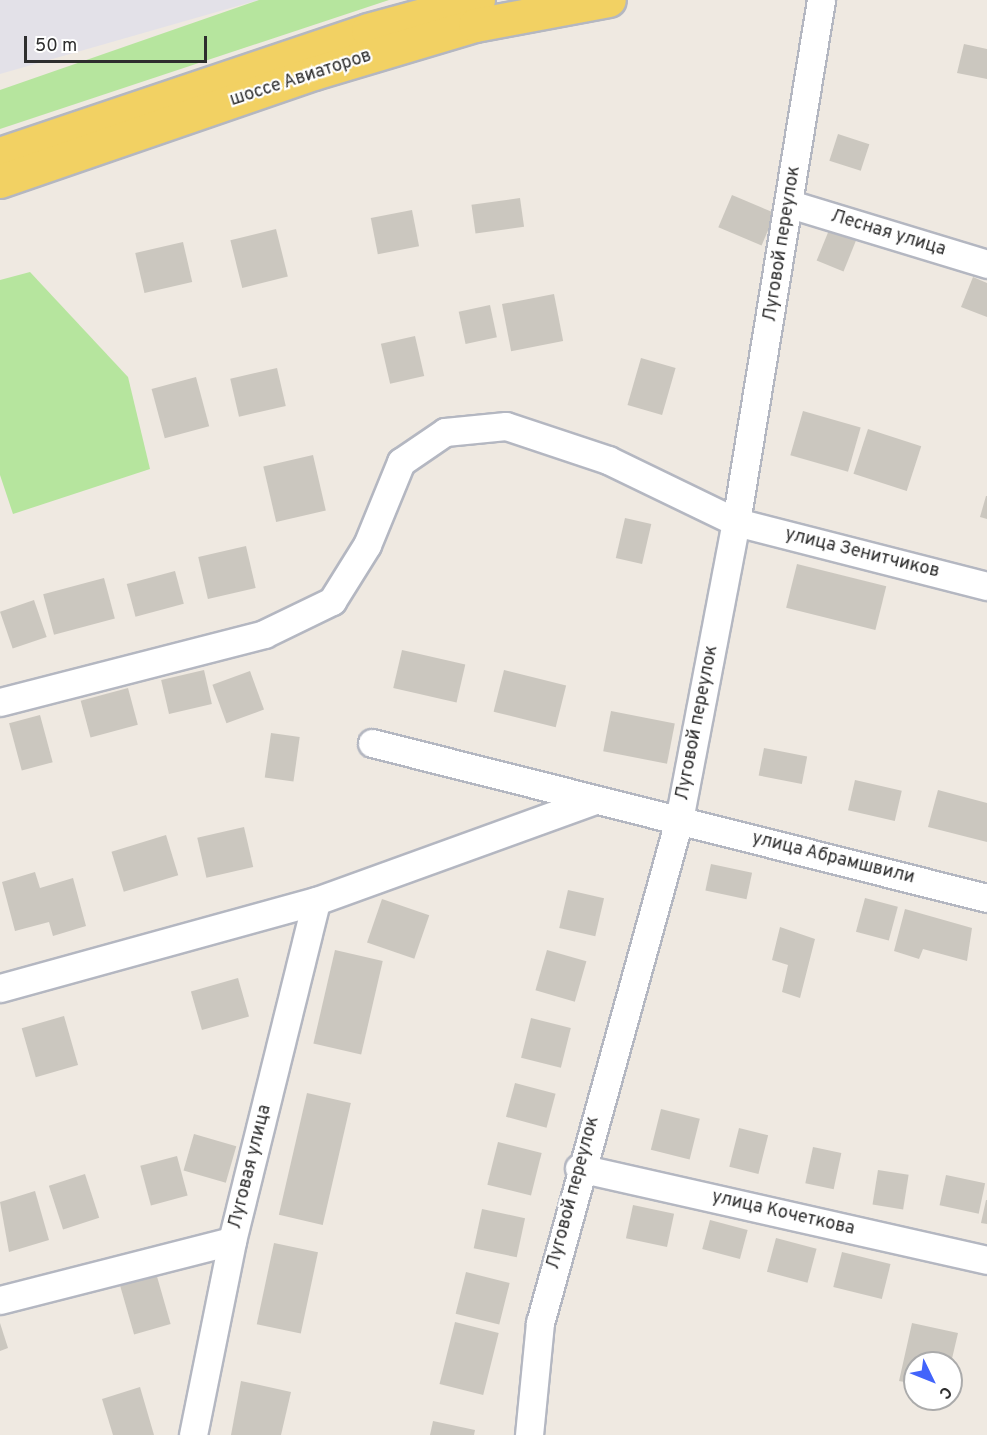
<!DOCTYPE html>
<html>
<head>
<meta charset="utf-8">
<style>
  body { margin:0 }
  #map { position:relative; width:987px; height:1435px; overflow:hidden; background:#efe9e1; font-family:Overpass,sans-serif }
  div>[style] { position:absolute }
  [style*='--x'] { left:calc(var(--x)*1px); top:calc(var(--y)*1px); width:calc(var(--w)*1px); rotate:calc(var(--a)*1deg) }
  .industrial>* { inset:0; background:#e3e1e8 }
  .green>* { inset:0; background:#b6e59e }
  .building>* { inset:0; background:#cbc7bf; transform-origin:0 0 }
  .roads { filter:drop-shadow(2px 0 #b4b7c1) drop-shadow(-2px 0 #b4b7c1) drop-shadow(0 2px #b4b7c1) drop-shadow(0 -2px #b4b7c1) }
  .street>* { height:27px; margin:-13.5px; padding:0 13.5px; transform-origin:13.5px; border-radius:13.5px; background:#fff }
  .primary>* { height:33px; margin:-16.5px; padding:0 16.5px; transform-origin:16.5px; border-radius:16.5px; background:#f2d163 }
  span { translate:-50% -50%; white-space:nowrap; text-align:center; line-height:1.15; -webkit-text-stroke:4.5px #fff; paint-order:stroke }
  .street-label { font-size:18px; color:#2e2e2e }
  .north { position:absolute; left:903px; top:1351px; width:60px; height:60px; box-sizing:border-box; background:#fff; border:2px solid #ababab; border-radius:50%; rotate:133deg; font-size:16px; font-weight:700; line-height:24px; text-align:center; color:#2e2e2e }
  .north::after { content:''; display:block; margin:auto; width:21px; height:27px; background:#4264fb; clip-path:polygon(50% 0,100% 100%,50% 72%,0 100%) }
  .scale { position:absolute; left:24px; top:36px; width:183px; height:27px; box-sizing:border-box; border:3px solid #2e2e2e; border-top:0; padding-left:8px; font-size:18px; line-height:21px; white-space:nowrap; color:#2e2e2e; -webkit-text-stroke:4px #fff; paint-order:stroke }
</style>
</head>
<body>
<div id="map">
  <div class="industrial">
    <div style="clip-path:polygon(0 0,259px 0,0 74px)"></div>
  </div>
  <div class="green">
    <div style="clip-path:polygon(259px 0,389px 0,0 129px,0 90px)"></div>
    <div style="clip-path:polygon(30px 272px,128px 377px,150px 469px,13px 514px,0 475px,0 280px)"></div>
  </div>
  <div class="building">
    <div style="clip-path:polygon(964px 44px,987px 49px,987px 79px,957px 73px)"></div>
    <div style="left:838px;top:134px;width:33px;height:28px;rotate:18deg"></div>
    <div style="left:732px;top:195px;width:47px;height:35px;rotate:23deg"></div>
    <div style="left:520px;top:198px;width:29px;height:49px;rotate:82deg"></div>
    <div style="left:412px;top:210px;width:37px;height:42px;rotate:79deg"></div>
    <div style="left:276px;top:229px;width:49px;height:47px;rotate:76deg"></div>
    <div style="left:829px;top:230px;width:29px;height:33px;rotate:22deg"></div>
    <div style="left:183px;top:242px;width:41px;height:49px;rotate:77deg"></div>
    <div style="clip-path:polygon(973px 277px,987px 283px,987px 317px,961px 307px)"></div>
    <div style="left:554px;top:294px;width:48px;height:53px;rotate:79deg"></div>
    <div style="left:490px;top:305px;width:33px;height:32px;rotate:78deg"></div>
    <div style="left:415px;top:336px;width:41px;height:35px;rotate:77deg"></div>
    <div style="left:641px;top:358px;width:36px;height:49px;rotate:16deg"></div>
    <div style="left:277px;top:368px;width:39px;height:48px;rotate:77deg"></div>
    <div style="left:196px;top:377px;width:51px;height:46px;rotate:75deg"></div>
    <div style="left:803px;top:411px;width:60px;height:46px;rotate:16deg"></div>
    <div style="left:868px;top:429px;width:56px;height:47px;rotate:18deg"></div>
    <div style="left:313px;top:455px;width:57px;height:51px;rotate:77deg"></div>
    <div style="clip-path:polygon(986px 496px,987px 496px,987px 519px,980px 517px)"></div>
    <div style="left:625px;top:518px;width:27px;height:41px;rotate:13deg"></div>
    <div style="left:246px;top:546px;width:43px;height:49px;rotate:77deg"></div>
    <div style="left:797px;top:564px;width:92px;height:45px;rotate:14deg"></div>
    <div style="left:175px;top:571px;width:34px;height:50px;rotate:75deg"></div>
    <div style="left:104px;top:578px;width:42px;height:63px;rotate:75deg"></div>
    <div style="left:34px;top:600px;width:39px;height:36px;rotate:71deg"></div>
    <div style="left:402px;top:650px;width:65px;height:39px;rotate:13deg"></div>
    <div style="left:204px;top:670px;width:35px;height:44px;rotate:77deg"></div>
    <div style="left:504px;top:670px;width:64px;height:43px;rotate:14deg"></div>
    <div style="left:250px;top:671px;width:41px;height:40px;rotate:70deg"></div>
    <div style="left:128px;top:688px;width:38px;height:49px;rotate:75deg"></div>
    <div style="left:611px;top:711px;width:65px;height:41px;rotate:11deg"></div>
    <div style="left:40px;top:715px;width:49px;height:32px;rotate:75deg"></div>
    <div style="left:271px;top:733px;width:29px;height:45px;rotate:8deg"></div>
    <div style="left:764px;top:748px;width:44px;height:28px;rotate:11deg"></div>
    <div style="left:855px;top:780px;width:48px;height:31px;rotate:13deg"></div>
    <div style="clip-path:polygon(938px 790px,987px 803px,987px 842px,928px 827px)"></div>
    <div style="left:244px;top:827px;width:41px;height:48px;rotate:77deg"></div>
    <div style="left:166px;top:835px;width:42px;height:57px;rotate:73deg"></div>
    <div style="left:711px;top:864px;width:42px;height:27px;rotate:12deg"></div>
    <div style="clip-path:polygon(35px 872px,40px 888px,73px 878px,86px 926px,53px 936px,49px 922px,15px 931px,2px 882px)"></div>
    <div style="left:568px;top:890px;width:37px;height:39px;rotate:13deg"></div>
    <div style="left:865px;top:898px;width:34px;height:35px;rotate:15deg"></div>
    <div style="left:382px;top:899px;width:50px;height:46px;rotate:19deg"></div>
    <div style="clip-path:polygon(905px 909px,972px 928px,967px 961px,923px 949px,919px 959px,894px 951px)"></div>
    <div style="clip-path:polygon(780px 927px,815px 939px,800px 998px,782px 992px,788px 965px,772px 960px)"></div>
    <div style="left:335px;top:950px;width:49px;height:96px;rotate:13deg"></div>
    <div style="left:547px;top:950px;width:41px;height:42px;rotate:16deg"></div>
    <div style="left:238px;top:978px;width:40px;height:49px;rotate:74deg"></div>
    <div style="left:64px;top:1016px;width:51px;height:44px;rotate:74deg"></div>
    <div style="left:531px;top:1018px;width:41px;height:41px;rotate:14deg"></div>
    <div style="left:515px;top:1083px;width:42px;height:35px;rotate:15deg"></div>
    <div style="left:307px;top:1093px;width:45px;height:125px;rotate:13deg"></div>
    <div style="left:661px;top:1109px;width:40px;height:42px;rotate:14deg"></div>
    <div style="left:739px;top:1128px;width:30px;height:40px;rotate:14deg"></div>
    <div style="left:194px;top:1134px;width:44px;height:38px;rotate:16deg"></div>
    <div style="left:498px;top:1142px;width:45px;height:44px;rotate:14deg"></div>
    <div style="left:813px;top:1147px;width:29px;height:37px;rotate:12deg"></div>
    <div style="left:177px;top:1156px;width:41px;height:38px;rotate:75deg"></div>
    <div style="left:878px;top:1170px;width:31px;height:35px;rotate:9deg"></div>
    <div style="left:85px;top:1174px;width:46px;height:38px;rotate:72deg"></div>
    <div style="left:946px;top:1175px;width:40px;height:31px;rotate:12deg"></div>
    <div style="clip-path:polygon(35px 1191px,49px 1240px,9px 1252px,0 1202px)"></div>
    <div style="clip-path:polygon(986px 1200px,987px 1200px,987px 1224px,981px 1223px)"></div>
    <div style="left:633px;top:1205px;width:42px;height:34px;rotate:12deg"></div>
    <div style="left:482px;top:1209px;width:44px;height:40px;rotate:12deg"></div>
    <div style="left:710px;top:1220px;width:39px;height:30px;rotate:15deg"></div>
    <div style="left:776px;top:1238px;width:42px;height:35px;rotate:15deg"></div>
    <div style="left:274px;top:1243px;width:45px;height:83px;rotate:12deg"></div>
    <div style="left:842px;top:1252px;width:50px;height:36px;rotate:14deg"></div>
    <div style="left:466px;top:1272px;width:45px;height:43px;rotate:14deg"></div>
    <div style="left:156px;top:1273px;width:53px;height:38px;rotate:74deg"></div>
    <div style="left:455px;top:1322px;width:45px;height:64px;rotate:14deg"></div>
    <div style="clip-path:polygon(0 1323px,8px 1348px,0 1351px)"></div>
    <div style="clip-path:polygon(912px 1323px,958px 1333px,951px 1363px,915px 1363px,915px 1384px,899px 1381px)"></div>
    <div style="clip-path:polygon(241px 1381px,291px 1392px,281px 1435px,231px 1435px)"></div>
    <div style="clip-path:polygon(140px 1387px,154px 1435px,113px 1435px,102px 1399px)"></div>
    <div style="clip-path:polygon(433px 1421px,475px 1430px,474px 1435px,430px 1435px)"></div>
  </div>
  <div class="roads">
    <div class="street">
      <div style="--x:790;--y:204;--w:206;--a:16.9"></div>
      <div style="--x:0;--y:702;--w:273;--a:-14.4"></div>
      <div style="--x:264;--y:634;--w:76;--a:-25.9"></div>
      <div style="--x:332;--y:601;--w:66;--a:-58"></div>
      <div style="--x:367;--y:545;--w:90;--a:-67.7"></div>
      <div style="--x:401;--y:462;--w:53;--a:-34.3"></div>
      <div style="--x:445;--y:432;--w:61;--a:-5.6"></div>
      <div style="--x:506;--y:426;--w:108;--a:18.4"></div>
      <div style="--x:608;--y:460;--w:142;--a:25.8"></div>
      <div style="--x:736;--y:522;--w:259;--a:14.3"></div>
      <div style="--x:372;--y:743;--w:634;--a:14.15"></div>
      <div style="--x:0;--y:988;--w:328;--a:-15.4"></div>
      <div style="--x:316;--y:901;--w:294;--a:-19.9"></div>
      <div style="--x:579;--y:1168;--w:418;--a:12.7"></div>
      <div style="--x:0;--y:1300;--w:239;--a:-14.3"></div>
      <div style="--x:193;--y:1435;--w:198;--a:-78.6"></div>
      <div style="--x:232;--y:1241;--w:350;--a:-76.1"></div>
      <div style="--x:529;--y:1435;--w:113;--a:-84.4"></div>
      <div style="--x:540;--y:1323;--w:522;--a:-74.55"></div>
      <div style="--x:679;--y:820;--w:303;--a:-79.2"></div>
      <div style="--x:736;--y:522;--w:529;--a:-80.75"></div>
    </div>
    <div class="primary">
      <div style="--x:0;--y:154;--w:388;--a:-18.6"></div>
      <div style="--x:368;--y:30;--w:114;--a:-15.3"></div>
      <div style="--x:0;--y:181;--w:332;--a:-19"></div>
      <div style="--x:314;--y:73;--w:168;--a:-16.6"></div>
      <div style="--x:475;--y:25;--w:136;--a:-10.6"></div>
    </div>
  </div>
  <div class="street-label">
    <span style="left:301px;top:79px;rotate:-18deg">шоссе Авиаторов</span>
    <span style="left:888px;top:234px;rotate:17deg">Лесная улица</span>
    <span style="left:783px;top:244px;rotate:-81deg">Луговой переулок</span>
    <span style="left:862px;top:554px;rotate:14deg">улица Зенитчиков</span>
    <span style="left:698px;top:723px;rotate:-79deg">Луговой переулок</span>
    <span style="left:833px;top:859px;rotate:14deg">улица Абрамшвили</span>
    <span style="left:251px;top:1167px;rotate:-76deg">Луговая улица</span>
    <span style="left:574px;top:1193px;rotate:-75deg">Луговой переулок</span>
    <span style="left:783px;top:1214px;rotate:13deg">улица Кочеткова</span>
  </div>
  <div class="north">С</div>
  <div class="scale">50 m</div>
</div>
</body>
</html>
